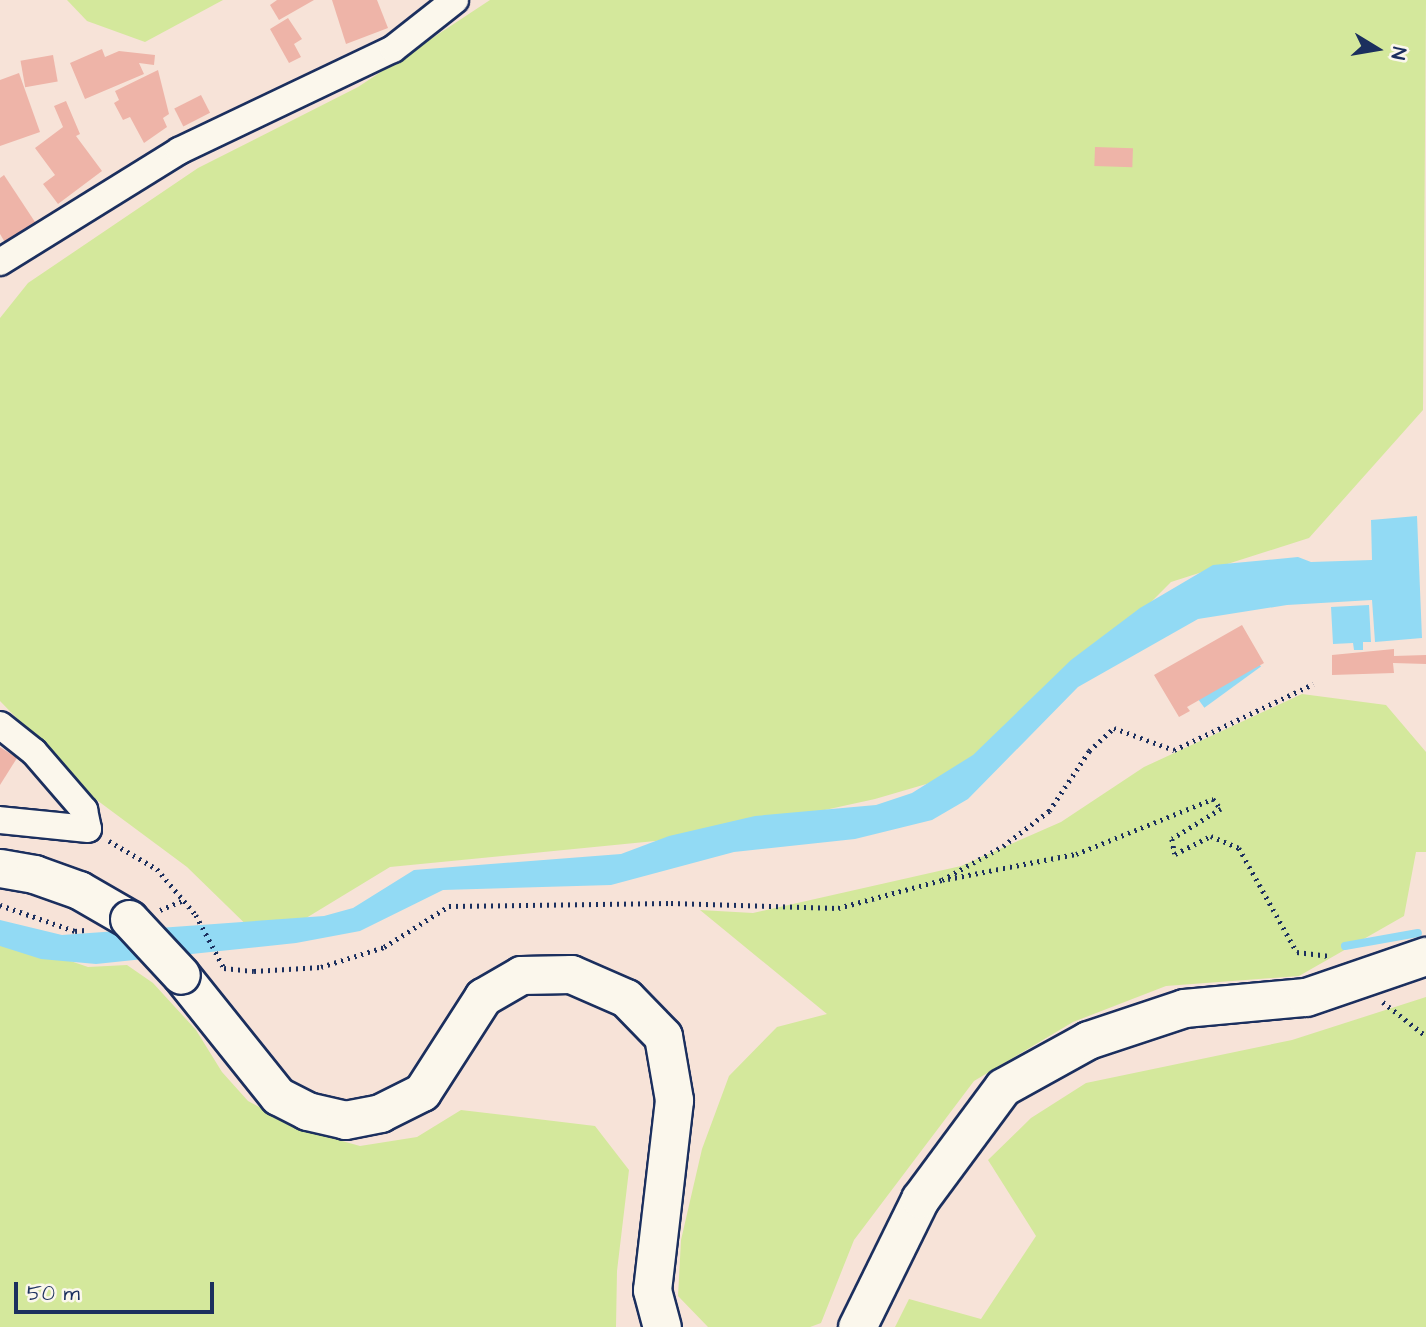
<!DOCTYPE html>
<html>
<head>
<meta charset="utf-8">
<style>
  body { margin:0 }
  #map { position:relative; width:1426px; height:1327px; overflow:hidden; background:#f7e3d8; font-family:"Architects Daughter",sans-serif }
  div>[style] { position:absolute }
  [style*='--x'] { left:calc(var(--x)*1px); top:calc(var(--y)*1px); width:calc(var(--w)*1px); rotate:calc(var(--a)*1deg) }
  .green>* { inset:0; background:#d4e89c }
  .water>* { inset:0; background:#92daf4; transform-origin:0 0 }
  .stream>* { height:8px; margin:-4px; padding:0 4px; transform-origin:4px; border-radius:4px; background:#92daf4 }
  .building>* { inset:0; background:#eeb4a8; transform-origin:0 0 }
  .path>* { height:4.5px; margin-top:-2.25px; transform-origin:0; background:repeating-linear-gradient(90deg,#1b2f5e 0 2px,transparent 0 7px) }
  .roads { filter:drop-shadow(2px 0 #1b2f5e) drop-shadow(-2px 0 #1b2f5e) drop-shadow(0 2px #1b2f5e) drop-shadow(0 -2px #1b2f5e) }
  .street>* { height:26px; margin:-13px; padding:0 13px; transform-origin:13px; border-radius:13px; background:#fbf7ec }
  .secondary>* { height:37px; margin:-18.5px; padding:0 18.5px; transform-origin:18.5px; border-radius:18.5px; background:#fbf7ec }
  .bridges { filter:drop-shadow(2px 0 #1b2f5e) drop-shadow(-2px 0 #1b2f5e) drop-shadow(0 2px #1b2f5e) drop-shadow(0 -2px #1b2f5e) }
  .secondary-bridge>* { height:37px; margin:-18.5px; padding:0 18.5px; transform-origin:18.5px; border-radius:18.5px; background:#fbf7ec }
  span { translate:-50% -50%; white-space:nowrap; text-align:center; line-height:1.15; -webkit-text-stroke:5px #fbf7ec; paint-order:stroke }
  .north { position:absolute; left:1342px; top:14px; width:70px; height:70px; -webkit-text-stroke:5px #fbf7ec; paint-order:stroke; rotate:101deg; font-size:19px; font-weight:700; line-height:28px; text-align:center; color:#1b2f5e }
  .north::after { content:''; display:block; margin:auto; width:24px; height:32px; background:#1b2f5e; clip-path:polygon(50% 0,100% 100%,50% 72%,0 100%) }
  .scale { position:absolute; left:14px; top:1282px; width:200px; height:32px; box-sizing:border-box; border:4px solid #1b2f5e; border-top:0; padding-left:9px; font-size:21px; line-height:24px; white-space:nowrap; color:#1b2f5e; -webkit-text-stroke:5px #fbf7ec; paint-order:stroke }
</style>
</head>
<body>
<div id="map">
  <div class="green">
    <div style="clip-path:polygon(67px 0,223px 0,145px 42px,87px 21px)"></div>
    <div style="clip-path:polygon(490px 0,1426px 0,1423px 410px,1309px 538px,1171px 582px,988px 766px,875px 799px,706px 836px,390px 867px,265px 943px,187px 867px,94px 798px,0 701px,0 318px,28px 283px,198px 168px,358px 87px)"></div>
    <div style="clip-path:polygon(1302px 694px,1386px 705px,1426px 752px,1426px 852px,1416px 852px,1404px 916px,1299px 976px,1166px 986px,1073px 1022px,974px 1081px,854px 1240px,821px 1323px,810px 1327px,708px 1327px,678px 1296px,681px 1240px,702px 1149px,729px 1076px,777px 1027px,827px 1014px,700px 910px,753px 913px,961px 866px,1061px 822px,1144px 767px)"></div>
    <div style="clip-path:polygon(0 937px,88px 967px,127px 965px,153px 983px,196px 1030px,222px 1072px,248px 1101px,303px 1130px,360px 1146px,417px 1137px,461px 1110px,595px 1126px,629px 1170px,617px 1271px,616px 1327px,0 1327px)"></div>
    <div style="clip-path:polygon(1426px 997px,1426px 1327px,895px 1327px,909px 1299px,981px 1319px,1036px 1236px,988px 1160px,1031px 1118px,1086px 1083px,1292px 1040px)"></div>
  </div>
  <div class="water">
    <div style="clip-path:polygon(1417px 516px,1422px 638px,1375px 642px,1372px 600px,1287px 605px,1198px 619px,1078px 687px,968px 799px,932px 820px,855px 839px,734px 852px,611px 885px,443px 890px,360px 931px,296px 943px,96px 964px,41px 959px,0 946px,0 920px,62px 935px,324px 916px,353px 908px,414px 870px,621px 854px,669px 836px,755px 816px,876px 805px,912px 793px,973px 755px,1071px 660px,1140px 608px,1213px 565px,1298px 557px,1311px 562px,1372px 560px,1371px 520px)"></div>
    <div style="clip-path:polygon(1369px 605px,1371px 642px,1363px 642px,1363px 650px,1354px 650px,1353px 643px,1333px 644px,1331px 607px)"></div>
    <div style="left:1241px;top:639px;width:34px;height:70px;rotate:54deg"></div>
  </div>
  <div class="stream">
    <div style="--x:1345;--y:946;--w:74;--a:-10.1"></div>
  </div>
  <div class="building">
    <div style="clip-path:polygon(277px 0,314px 0,279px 20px,270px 5px)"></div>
    <div style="clip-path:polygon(332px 0,377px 0,388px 28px,346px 44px)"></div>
    <div style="clip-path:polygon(288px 18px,302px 39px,294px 44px,301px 57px,289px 63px,270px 29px)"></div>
    <div style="clip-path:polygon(102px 49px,105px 57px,119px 51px,155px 55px,154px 65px,139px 63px,144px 74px,85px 99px,70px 63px)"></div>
    <div style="left:53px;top:55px;width:27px;height:33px;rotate:80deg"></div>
    <div style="clip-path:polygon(158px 70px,169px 114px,163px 118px,167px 127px,144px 143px,130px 117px,123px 120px,114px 103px,119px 100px,115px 91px)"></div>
    <div style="clip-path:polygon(19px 73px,40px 132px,0 146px,0 80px)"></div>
    <div style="left:201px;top:95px;width:20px;height:30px;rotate:63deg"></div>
    <div style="clip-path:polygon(66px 101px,80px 134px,76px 136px,102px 171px,58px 204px,43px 184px,55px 175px,35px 148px,63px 127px,54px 106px)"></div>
    <div style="left:1095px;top:147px;width:38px;height:19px;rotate:2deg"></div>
    <div style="clip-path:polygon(4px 175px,37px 225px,6px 244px,0 234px,0 178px)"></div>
    <div style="clip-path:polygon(1242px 625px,1264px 663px,1187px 707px,1190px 711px,1179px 717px,1154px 675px)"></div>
    <div style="clip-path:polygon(1394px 649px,1394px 656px,1426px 655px,1426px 664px,1393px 663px,1394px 673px,1332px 675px,1332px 655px)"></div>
    <div style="clip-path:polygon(0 747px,17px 758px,0 785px)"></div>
  </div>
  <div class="path">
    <div style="--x:109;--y:841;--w:56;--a:30.3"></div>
    <div style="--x:157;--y:869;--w:60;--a:49.7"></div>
    <div style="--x:196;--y:915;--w:60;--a:62.2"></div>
    <div style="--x:224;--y:968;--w:30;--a:6"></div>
    <div style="--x:254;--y:971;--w:67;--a:-3.4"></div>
    <div style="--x:321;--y:967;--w:66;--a:-17.6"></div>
    <div style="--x:384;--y:947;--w:77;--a:-32.2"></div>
    <div style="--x:449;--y:906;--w:222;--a:-0.8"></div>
    <div style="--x:671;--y:903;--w:167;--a:1.7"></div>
    <div style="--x:838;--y:908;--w:108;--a:-15.1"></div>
    <div style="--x:942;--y:880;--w:70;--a:-29.1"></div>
    <div style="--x:1003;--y:846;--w:58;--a:-37.3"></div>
    <div style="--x:1049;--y:811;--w:72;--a:-56.3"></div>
    <div style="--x:1089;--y:751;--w:34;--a:-43"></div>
    <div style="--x:1114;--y:728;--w:64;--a:20.1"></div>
    <div style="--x:1174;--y:750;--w:154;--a:-25.4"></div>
    <div style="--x:948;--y:879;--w:130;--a:-11.1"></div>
    <div style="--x:1076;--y:854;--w:148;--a:-21.9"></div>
    <div style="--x:1213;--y:799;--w:13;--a:51"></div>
    <div style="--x:1221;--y:809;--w:57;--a:148.5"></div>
    <div style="--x:1172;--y:839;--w:15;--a:79"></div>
    <div style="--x:1175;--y:854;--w:40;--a:-26.6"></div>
    <div style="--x:1211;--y:836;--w:30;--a:23"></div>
    <div style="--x:1239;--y:848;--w:119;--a:60.9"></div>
    <div style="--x:1297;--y:952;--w:31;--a:7"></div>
    <div style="--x:0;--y:905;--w:79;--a:19.1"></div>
    <div style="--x:75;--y:931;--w:10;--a:-6"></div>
    <div style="--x:160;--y:910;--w:25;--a:-23"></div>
    <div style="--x:1383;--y:1002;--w:55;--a:38.3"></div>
  </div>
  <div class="roads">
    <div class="street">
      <div style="--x:0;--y:262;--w:211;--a:-31.8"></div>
      <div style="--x:179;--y:151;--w:237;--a:-25.5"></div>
      <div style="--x:393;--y:49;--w:79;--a:-38.3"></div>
      <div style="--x:0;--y:725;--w:43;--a:38.5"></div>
      <div style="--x:34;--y:752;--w:77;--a:49.2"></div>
      <div style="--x:84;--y:810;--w:19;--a:78"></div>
      <div style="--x:88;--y:829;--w:88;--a:-174.2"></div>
    </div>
    <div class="secondary">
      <div style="--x:0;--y:868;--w:35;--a:10"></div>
      <div style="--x:34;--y:874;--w:48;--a:19.6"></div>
      <div style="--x:79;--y:890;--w:58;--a:30.1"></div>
      <div style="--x:181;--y:975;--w:155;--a:51.3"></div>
      <div style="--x:278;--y:1096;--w:33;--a:27"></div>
      <div style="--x:307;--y:1111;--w:39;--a:13"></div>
      <div style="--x:345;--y:1120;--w:36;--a:-11"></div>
      <div style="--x:380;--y:1113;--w:47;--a:-26.6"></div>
      <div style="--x:422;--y:1092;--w:113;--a:-57.3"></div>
      <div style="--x:483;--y:997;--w:44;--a:-30.1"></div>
      <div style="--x:521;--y:975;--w:50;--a:-1.1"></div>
      <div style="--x:571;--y:974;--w:60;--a:23.6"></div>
      <div style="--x:626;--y:998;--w:53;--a:45.8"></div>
      <div style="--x:663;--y:1036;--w:65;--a:80.2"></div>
      <div style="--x:674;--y:1100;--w:191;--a:96.6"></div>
      <div style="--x:652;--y:1290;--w:38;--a:75"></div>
      <div style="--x:857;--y:1327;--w:143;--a:-63.8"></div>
      <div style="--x:920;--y:1199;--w:139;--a:-53.5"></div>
      <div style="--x:1003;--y:1087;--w:97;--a:-28.9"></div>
      <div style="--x:1088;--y:1040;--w:101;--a:-18.4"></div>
      <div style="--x:1184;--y:1008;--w:122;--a:-5.2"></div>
      <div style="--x:1306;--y:997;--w:127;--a:-18.9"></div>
    </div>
  </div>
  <div class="bridges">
    <div class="secondary-bridge">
      <div style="--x:129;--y:919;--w:76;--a:47.1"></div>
    </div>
  </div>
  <div class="north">N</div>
  <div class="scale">50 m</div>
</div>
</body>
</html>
